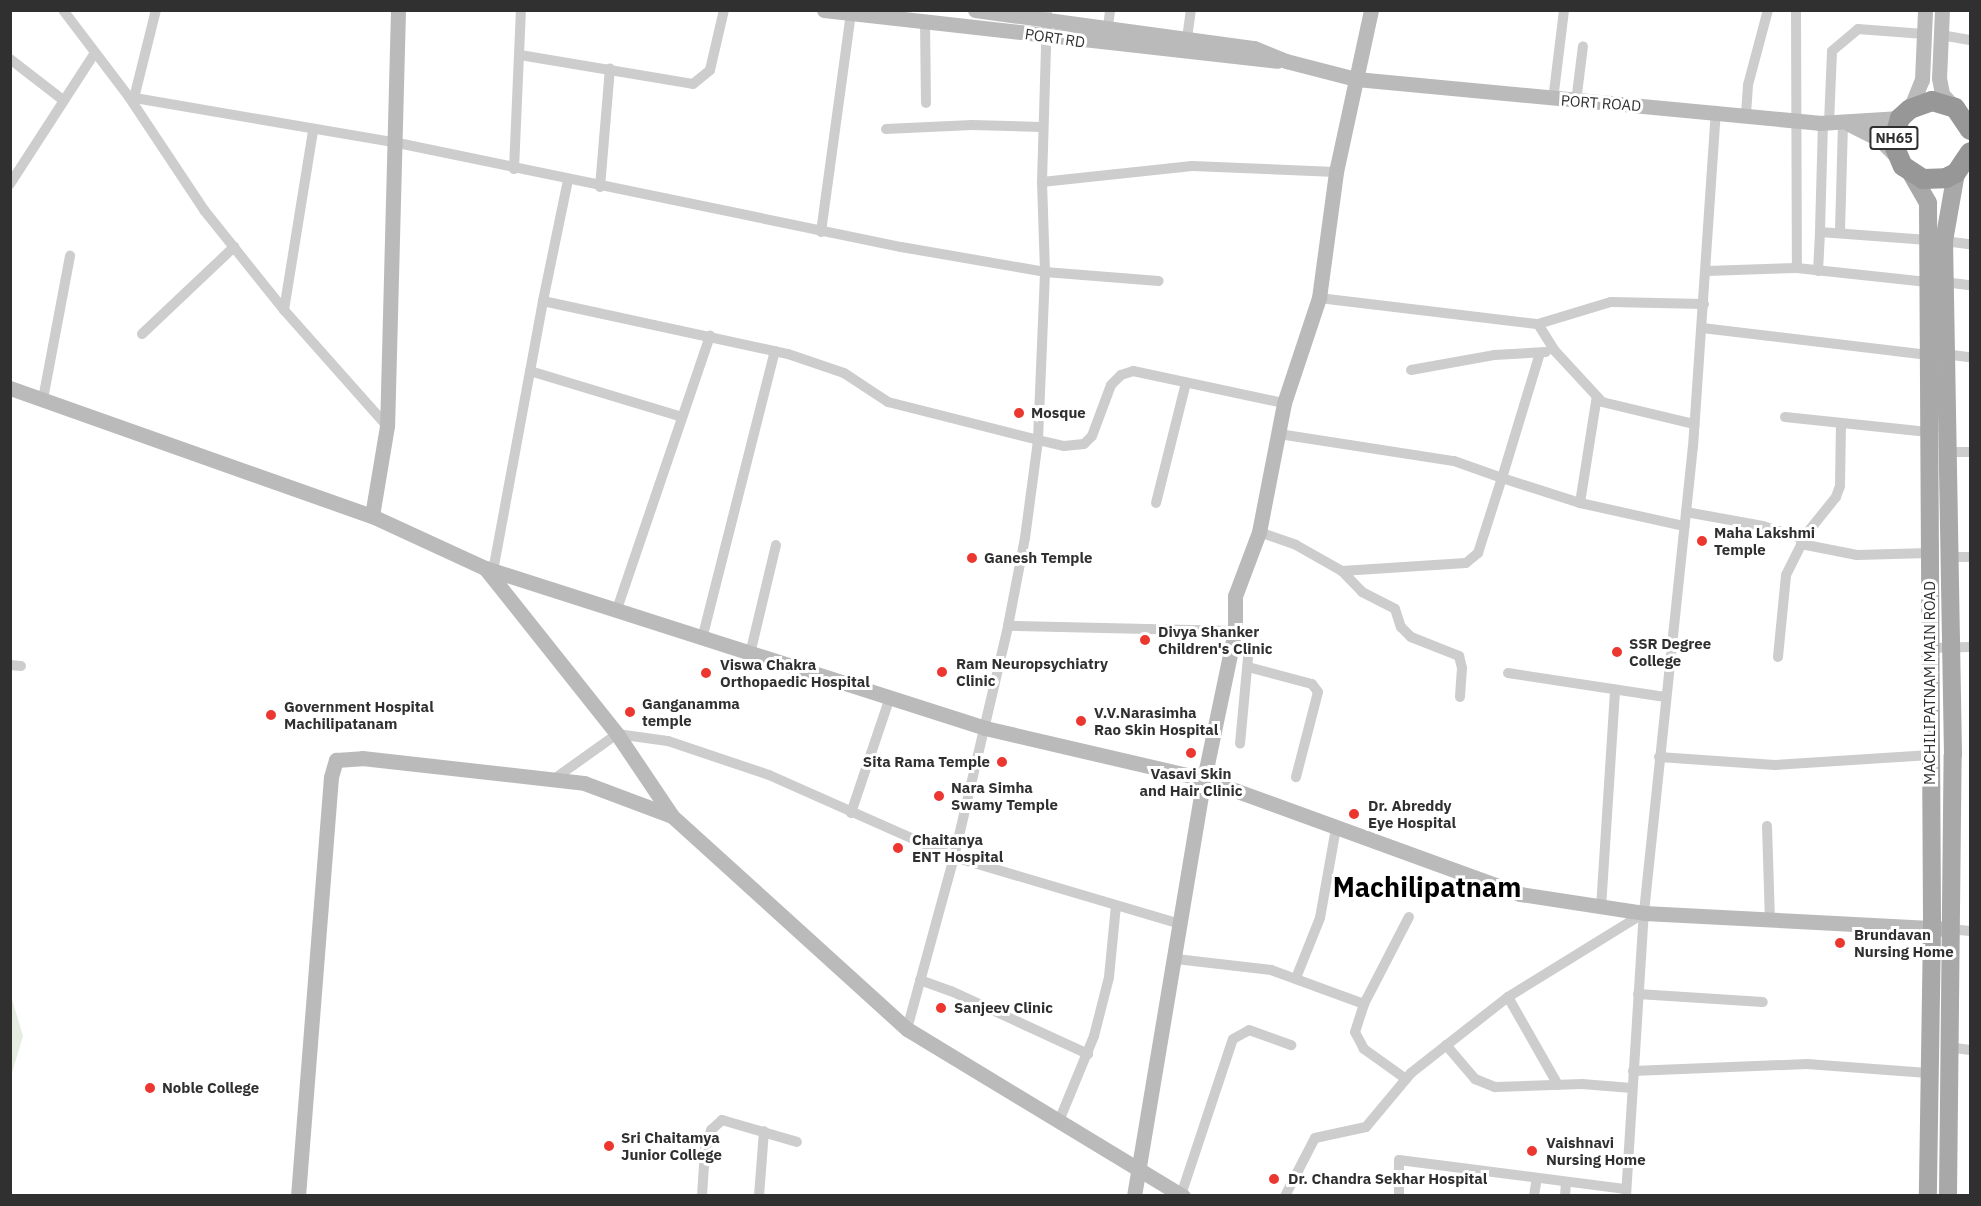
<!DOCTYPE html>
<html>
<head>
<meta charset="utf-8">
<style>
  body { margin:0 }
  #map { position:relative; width:1981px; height:1206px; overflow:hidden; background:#fff; font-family:"IBM Plex Sans",sans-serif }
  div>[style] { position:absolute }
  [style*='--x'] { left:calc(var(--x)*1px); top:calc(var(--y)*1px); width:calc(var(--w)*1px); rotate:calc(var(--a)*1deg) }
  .green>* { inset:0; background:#e5eede }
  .street>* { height:10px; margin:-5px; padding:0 5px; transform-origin:5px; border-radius:5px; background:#cdcdcd }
  .secondary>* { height:15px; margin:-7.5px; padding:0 7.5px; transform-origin:7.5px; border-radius:7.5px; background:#bababa }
  .primary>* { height:18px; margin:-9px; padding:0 9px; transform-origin:9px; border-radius:9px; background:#a8a8a8 }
  .highway>* { height:20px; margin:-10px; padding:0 10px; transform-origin:10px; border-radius:10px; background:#979797 }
  .dots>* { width:16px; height:16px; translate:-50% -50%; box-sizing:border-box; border:3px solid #fff; border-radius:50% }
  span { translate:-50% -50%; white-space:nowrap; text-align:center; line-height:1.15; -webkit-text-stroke:6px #fff; paint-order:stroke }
  .shield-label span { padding:2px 4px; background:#fff; border:2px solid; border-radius:4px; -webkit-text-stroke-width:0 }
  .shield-label { font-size:14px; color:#303030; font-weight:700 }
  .street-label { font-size:15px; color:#303030 }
  .poi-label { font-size:15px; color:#303030; font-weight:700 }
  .left { translate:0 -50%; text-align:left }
  .right { translate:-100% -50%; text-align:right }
  .town-label { font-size:27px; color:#000; font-weight:700 }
  .frame { position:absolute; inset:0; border:12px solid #303030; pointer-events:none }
</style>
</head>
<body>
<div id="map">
  <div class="green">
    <div style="clip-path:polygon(11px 996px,23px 1036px,11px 1076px,10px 1076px)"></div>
  </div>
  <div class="street">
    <div style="--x:63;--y:10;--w:109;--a:52.8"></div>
    <div style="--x:129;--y:97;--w:136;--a:56.4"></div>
    <div style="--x:204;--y:210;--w:128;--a:51.3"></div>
    <div style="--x:284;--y:310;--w:155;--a:48.4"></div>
    <div style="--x:1796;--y:10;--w:258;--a:89.8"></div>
    <div style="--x:925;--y:22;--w:81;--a:89.3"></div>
    <div style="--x:1108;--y:27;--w:17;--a:-83"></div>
    <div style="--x:1941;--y:35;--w:29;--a:10"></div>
    <div style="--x:1187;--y:38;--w:28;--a:-82"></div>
    <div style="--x:520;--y:55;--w:175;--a:9.5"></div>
    <div style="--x:693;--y:84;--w:22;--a:-39"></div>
    <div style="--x:710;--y:70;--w:62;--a:-76.9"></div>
    <div style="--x:10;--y:59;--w:67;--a:37.7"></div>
    <div style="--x:129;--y:97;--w:268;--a:9.7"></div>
    <div style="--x:393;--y:142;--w:519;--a:11.68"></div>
    <div style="--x:901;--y:247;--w:146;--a:9.8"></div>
    <div style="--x:1045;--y:272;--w:114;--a:4.5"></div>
    <div style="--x:134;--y:98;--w:91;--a:-76"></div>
    <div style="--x:1553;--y:100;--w:91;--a:-83"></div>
    <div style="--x:1576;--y:102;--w:56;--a:-82.9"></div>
    <div style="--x:1746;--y:114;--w:29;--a:-86"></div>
    <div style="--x:1748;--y:85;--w:78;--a:-75.1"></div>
    <div style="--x:1823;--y:123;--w:109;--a:91.6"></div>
    <div style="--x:1820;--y:232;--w:108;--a:4.2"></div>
    <div style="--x:1829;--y:123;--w:72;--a:-87.6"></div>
    <div style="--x:1832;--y:51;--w:34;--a:-40"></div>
    <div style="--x:1858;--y:29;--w:66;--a:4.3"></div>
    <div style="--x:886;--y:129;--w:86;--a:-2.7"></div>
    <div style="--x:972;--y:125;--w:69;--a:1.7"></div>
    <div style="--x:514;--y:169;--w:159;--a:-87.5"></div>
    <div style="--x:568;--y:180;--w:124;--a:101.7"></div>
    <div style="--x:543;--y:301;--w:251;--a:12.2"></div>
    <div style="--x:788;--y:354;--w:59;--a:18.7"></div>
    <div style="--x:844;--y:373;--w:53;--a:33.4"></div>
    <div style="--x:888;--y:402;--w:155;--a:14.2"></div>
    <div style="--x:1038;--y:440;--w:168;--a:-87.6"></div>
    <div style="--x:1045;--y:272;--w:90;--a:-91.9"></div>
    <div style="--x:1042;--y:182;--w:151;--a:-6.1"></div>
    <div style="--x:1192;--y:166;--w:144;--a:2.4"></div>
    <div style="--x:1042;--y:182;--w:172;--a:-88.3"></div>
    <div style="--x:10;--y:184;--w:155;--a:-57.1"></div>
    <div style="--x:600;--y:187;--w:119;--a:-85.2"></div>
    <div style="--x:1840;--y:231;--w:108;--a:-88.4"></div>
    <div style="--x:821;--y:232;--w:220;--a:-82.2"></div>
    <div style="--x:1944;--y:241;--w:26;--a:7"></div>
    <div style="--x:1706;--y:271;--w:91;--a:-1.9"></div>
    <div style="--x:1797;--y:268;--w:131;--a:6.1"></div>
    <div style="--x:1818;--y:271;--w:39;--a:-87"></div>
    <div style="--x:1944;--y:282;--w:26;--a:7"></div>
    <div style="--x:1319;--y:298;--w:221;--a:6.8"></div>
    <div style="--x:1538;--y:324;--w:76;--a:-16.8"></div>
    <div style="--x:1611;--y:302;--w:93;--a:1.2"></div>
    <div style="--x:284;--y:310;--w:181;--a:-80.8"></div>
    <div style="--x:1538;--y:324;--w:32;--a:58"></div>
    <div style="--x:1555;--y:351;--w:69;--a:47.3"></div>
    <div style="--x:1602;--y:402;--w:95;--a:13.4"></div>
    <div style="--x:1702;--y:328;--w:228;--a:6.8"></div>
    <div style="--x:142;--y:334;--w:127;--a:-43.4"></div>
    <div style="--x:1944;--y:354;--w:26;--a:7"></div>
    <div style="--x:1411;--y:370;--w:84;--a:-10.2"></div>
    <div style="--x:1494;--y:355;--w:52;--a:-3.3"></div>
    <div style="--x:530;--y:371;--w:159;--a:16.8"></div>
    <div style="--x:43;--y:399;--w:146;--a:-79.3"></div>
    <div style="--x:1785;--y:417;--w:144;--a:6"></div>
    <div style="--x:1279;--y:434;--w:177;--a:8.8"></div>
    <div style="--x:1454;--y:461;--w:51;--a:19.5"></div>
    <div style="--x:1502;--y:478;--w:131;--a:-73.1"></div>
    <div style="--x:1946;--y:452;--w:24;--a:0"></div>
    <div style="--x:1156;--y:503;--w:124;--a:-76"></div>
    <div style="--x:1580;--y:503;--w:108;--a:-81"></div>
    <div style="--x:1686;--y:512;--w:78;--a:10.3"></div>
    <div style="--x:1763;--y:526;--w:43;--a:17.6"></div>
    <div style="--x:1259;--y:532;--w:39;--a:19"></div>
    <div style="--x:1296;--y:545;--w:53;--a:29.5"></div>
    <div style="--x:1342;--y:571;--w:124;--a:-3.7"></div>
    <div style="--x:1466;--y:563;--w:16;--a:-40"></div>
    <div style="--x:1478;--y:553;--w:79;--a:-72.3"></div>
    <div style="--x:1502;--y:478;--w:82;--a:17.8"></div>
    <div style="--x:1580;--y:503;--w:107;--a:12.5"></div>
    <div style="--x:1801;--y:544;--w:57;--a:11.1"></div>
    <div style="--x:1857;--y:555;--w:72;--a:-1.6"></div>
    <div style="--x:1948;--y:557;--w:22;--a:0"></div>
    <div style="--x:493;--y:571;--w:275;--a:-79.5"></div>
    <div style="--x:1342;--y:571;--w:29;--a:46"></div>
    <div style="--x:1362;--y:592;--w:37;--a:27"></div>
    <div style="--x:1395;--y:609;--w:19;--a:72"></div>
    <div style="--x:1401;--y:627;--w:14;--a:45"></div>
    <div style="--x:1411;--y:637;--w:52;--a:21.6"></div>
    <div style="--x:1459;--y:656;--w:12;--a:76"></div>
    <div style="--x:1462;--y:668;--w:29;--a:94"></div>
    <div style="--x:616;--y:612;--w:292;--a:-71.2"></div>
    <div style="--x:1235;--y:631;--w:227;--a:-178.7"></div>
    <div style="--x:1008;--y:626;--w:90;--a:-79.1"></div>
    <div style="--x:1025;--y:538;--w:99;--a:-82.4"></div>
    <div style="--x:1038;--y:440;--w:27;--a:13"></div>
    <div style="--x:1064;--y:446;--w:20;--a:-6"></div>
    <div style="--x:1084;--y:444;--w:11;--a:-45"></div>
    <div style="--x:1092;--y:436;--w:54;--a:-69.6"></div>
    <div style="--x:1111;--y:385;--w:14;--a:-45"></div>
    <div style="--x:1121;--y:375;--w:13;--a:-18"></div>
    <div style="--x:1133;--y:371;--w:154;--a:12"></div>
    <div style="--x:1233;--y:634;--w:21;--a:39"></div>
    <div style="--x:1249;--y:647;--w:97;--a:95.3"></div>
    <div style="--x:702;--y:639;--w:297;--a:-75.8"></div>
    <div style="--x:1929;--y:648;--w:41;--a:-1.4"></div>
    <div style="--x:750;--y:654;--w:112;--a:-76.6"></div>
    <div style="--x:1778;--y:657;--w:82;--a:-84.4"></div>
    <div style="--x:1786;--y:575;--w:47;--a:-63.4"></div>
    <div style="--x:1807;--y:533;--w:46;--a:-51.1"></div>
    <div style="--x:1836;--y:497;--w:12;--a:-70"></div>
    <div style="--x:1840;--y:486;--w:63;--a:-89.1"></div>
    <div style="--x:10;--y:665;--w:11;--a:5"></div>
    <div style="--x:1248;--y:667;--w:66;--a:14.9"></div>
    <div style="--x:1312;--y:684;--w:10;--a:53"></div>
    <div style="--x:1318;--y:692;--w:88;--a:104.5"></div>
    <div style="--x:1508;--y:673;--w:159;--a:8.7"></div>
    <div style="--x:1659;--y:757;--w:116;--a:3.9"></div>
    <div style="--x:1775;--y:765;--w:156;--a:-3.7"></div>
    <div style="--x:554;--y:779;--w:77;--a:-35.5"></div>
    <div style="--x:617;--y:734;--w:51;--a:7.8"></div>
    <div style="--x:668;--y:741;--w:107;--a:18.6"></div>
    <div style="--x:769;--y:775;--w:202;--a:23.9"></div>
    <div style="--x:954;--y:857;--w:236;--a:16.5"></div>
    <div style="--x:851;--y:813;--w:122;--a:-71.4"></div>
    <div style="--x:1767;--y:826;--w:93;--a:88.2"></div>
    <div style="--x:1601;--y:908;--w:219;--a:-86.3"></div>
    <div style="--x:1950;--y:929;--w:20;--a:6"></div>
    <div style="--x:1176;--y:959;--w:96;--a:6.6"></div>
    <div style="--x:1271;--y:970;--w:99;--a:20.1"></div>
    <div style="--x:1296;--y:978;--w:65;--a:-68.2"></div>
    <div style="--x:1320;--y:918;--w:91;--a:-79.9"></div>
    <div style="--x:920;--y:980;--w:33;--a:20"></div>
    <div style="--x:951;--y:991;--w:151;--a:24.7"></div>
    <div style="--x:1638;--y:994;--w:125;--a:3.7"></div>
    <div style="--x:1508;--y:997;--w:101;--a:60.4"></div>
    <div style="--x:907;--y:1029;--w:178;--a:-74.7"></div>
    <div style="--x:954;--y:857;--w:237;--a:-76.8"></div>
    <div style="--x:1446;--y:1045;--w:45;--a:49.5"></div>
    <div style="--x:1475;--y:1079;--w:22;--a:22"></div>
    <div style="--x:1495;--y:1087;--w:87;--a:-2"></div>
    <div style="--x:1582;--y:1084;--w:50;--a:4.6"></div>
    <div style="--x:1948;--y:1047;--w:22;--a:8"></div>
    <div style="--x:1633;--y:1071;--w:174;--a:-2.3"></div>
    <div style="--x:1807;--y:1064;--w:121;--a:4.3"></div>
    <div style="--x:1406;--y:1079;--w:52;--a:-144.5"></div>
    <div style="--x:1364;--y:1049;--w:19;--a:-118"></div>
    <div style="--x:1355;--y:1032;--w:29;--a:-72"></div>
    <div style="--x:1364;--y:1004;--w:98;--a:-62.7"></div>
    <div style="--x:1059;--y:1121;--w:92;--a:-67.6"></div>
    <div style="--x:1094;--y:1036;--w:61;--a:-75.7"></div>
    <div style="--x:1109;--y:977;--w:71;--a:-84.4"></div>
    <div style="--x:1181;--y:1195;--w:164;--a:-71.6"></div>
    <div style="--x:1233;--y:1039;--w:18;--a:-29"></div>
    <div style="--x:1249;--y:1030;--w:45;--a:19.7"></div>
    <div style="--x:702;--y:1196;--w:46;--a:-86.3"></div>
    <div style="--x:705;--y:1150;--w:21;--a:-73"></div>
    <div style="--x:711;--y:1130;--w:15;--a:-42"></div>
    <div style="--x:722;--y:1120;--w:78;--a:16.3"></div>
    <div style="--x:759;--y:1196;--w:65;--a:-85.6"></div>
    <div style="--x:1285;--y:1196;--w:65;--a:-62.7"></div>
    <div style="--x:1315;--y:1138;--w:52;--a:-12.2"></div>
    <div style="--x:1366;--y:1127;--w:70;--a:-50.2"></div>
    <div style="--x:1411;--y:1073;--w:123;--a:-38.1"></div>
    <div style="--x:1508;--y:997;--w:160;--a:-31.7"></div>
    <div style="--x:1399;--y:1196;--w:36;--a:-90"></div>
    <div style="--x:1399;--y:1160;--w:229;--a:7.3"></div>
    <div style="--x:1534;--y:1196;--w:18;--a:-81"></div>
    <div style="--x:1565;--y:1196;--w:14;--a:-86"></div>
    <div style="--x:1626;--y:1196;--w:285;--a:-86.4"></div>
    <div style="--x:1644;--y:912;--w:468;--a:-84"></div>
    <div style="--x:1693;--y:447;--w:337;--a:-86.1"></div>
  </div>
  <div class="secondary">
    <div style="--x:398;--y:10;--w:416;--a:91.5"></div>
    <div style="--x:387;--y:426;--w:91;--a:99.5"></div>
    <div style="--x:372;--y:516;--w:124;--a:24.7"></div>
    <div style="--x:485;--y:568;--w:212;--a:51.5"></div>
    <div style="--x:617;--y:734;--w:99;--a:56.1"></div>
    <div style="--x:824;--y:10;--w:456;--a:6.4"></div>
    <div style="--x:975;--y:10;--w:282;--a:7.8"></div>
    <div style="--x:1254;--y:48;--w:35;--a:22"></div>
    <div style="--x:1286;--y:61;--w:72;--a:14.4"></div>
    <div style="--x:1356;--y:79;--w:465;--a:5.4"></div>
    <div style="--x:1819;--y:123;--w:81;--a:-3.5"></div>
    <div style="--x:1942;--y:10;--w:68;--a:92.5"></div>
    <div style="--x:1939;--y:78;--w:16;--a:79"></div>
    <div style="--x:1942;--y:94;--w:18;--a:47"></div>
    <div style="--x:1910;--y:109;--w:31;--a:-68"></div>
    <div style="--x:1922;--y:80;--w:70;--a:-87.5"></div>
    <div style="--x:1849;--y:124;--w:35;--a:27"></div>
    <div style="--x:1880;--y:140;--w:23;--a:45"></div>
    <div style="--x:10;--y:388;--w:384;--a:19.5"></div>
    <div style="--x:485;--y:568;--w:525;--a:17.74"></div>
    <div style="--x:985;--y:728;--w:225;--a:13.1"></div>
    <div style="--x:1204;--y:779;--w:336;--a:20"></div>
    <div style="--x:1520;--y:894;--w:125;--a:8.7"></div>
    <div style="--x:1644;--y:913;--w:306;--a:3"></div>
    <div style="--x:298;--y:1196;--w:420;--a:-85.5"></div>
    <div style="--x:331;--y:777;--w:18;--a:-74"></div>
    <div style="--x:336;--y:760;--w:26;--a:-4"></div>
    <div style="--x:362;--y:758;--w:223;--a:6.4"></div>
    <div style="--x:584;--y:783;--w:94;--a:20.6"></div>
    <div style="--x:672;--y:816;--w:317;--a:42.2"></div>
    <div style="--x:907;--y:1029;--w:323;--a:31.2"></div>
    <div style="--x:1134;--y:1196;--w:423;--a:-80.5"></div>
    <div style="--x:1204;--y:779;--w:151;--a:-78.2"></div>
    <div style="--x:1235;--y:631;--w:35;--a:-90"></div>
    <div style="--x:1235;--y:596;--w:68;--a:-69.4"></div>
    <div style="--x:1259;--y:532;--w:131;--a:-79"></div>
    <div style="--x:1284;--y:403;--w:111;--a:-71.6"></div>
    <div style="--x:1319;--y:298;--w:127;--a:-82.3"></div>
    <div style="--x:1336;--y:172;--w:166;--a:-77.8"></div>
  </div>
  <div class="primary">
    <div style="--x:1912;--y:175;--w:32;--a:60"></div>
    <div style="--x:1928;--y:203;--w:727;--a:89.68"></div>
    <div style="--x:1932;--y:930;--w:266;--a:90.9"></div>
    <div style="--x:1948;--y:1196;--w:441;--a:-89.4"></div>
    <div style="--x:1953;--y:755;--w:514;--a:-91"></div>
    <div style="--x:1944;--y:241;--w:69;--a:-80"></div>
  </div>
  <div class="highway">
    <div style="--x:1970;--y:130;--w:27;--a:-124"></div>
    <div style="--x:1955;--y:108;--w:24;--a:-163"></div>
    <div style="--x:1932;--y:101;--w:23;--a:160"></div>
    <div style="--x:1910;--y:109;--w:13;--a:138"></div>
    <div style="--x:1900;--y:118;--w:26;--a:106"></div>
    <div style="--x:1893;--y:143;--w:25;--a:67"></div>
    <div style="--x:1903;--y:166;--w:24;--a:33"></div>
    <div style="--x:1923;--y:179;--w:23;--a:-2"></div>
    <div style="--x:1946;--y:178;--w:11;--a:-27"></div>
    <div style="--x:1956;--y:173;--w:25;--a:-56"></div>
  </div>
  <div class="dots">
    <div style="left:1019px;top:413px;background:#eb372f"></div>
    <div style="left:1702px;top:541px;background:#eb372f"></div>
    <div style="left:972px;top:558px;background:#eb372f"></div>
    <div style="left:1145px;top:640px;background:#eb372f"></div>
    <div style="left:1617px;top:652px;background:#eb372f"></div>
    <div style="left:942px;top:672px;background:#eb372f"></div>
    <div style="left:706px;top:673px;background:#eb372f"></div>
    <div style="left:630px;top:712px;background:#eb372f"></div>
    <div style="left:271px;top:715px;background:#eb372f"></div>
    <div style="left:1081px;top:721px;background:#eb372f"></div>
    <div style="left:1191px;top:753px;background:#eb372f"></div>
    <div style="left:1002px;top:762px;background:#eb372f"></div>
    <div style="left:939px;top:796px;background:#eb372f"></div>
    <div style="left:1354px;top:814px;background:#eb372f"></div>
    <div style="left:898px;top:848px;background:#eb372f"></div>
    <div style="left:1840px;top:943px;background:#eb372f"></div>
    <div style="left:941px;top:1008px;background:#eb372f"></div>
    <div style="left:150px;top:1088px;background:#eb372f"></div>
    <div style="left:609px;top:1146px;background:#eb372f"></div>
    <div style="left:1532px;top:1151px;background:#eb372f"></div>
    <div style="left:1274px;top:1179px;background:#eb372f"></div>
  </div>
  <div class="shield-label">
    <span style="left:1894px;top:138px">NH65</span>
  </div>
  <div class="street-label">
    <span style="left:1055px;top:38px;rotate:8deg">PORT RD</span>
    <span style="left:1601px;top:103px;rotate:4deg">PORT ROAD</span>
    <span style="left:1930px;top:683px;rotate:-90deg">MACHILIPATNAM MAIN ROAD</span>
  </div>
  <div class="poi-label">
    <span class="left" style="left:1031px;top:413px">Mosque</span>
    <span class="left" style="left:1714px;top:541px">Maha Lakshmi<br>Temple</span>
    <span class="left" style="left:984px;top:558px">Ganesh Temple</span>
    <span class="left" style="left:1158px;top:640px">Divya Shanker<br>Children's Clinic</span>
    <span class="left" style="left:1629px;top:652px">SSR Degree<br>College</span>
    <span class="left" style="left:956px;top:672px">Ram Neuropsychiatry<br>Clinic</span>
    <span class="left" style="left:720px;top:673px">Viswa Chakra<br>Orthopaedic Hospital</span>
    <span class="left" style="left:642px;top:712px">Ganganamma<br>temple</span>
    <span class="left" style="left:284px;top:715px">Government Hospital<br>Machilipatanam</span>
    <span class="left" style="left:1094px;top:721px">V.V.Narasimha<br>Rao Skin Hospital</span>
    <span class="right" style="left:990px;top:762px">Sita Rama Temple</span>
    <span style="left:1191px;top:782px">Vasavi Skin<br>and Hair Clinic</span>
    <span class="left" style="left:951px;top:796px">Nara Simha<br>Swamy Temple</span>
    <span class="left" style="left:1368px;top:814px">Dr. Abreddy<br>Eye Hospital</span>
    <span class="left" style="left:912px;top:848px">Chaitanya<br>ENT Hospital</span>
    <span class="left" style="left:1854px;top:943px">Brundavan<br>Nursing Home</span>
    <span class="left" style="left:954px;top:1008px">Sanjeev Clinic</span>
    <span class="left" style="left:162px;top:1088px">Noble College</span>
    <span class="left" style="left:621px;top:1146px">Sri Chaitamya<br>Junior College</span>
    <span class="left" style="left:1546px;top:1151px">Vaishnavi<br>Nursing Home</span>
    <span class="left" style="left:1288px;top:1179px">Dr. Chandra Sekhar Hospital</span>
  </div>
  <div class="town-label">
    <span style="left:1427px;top:887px">Machilipatnam</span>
  </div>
  <div class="frame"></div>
</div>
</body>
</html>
